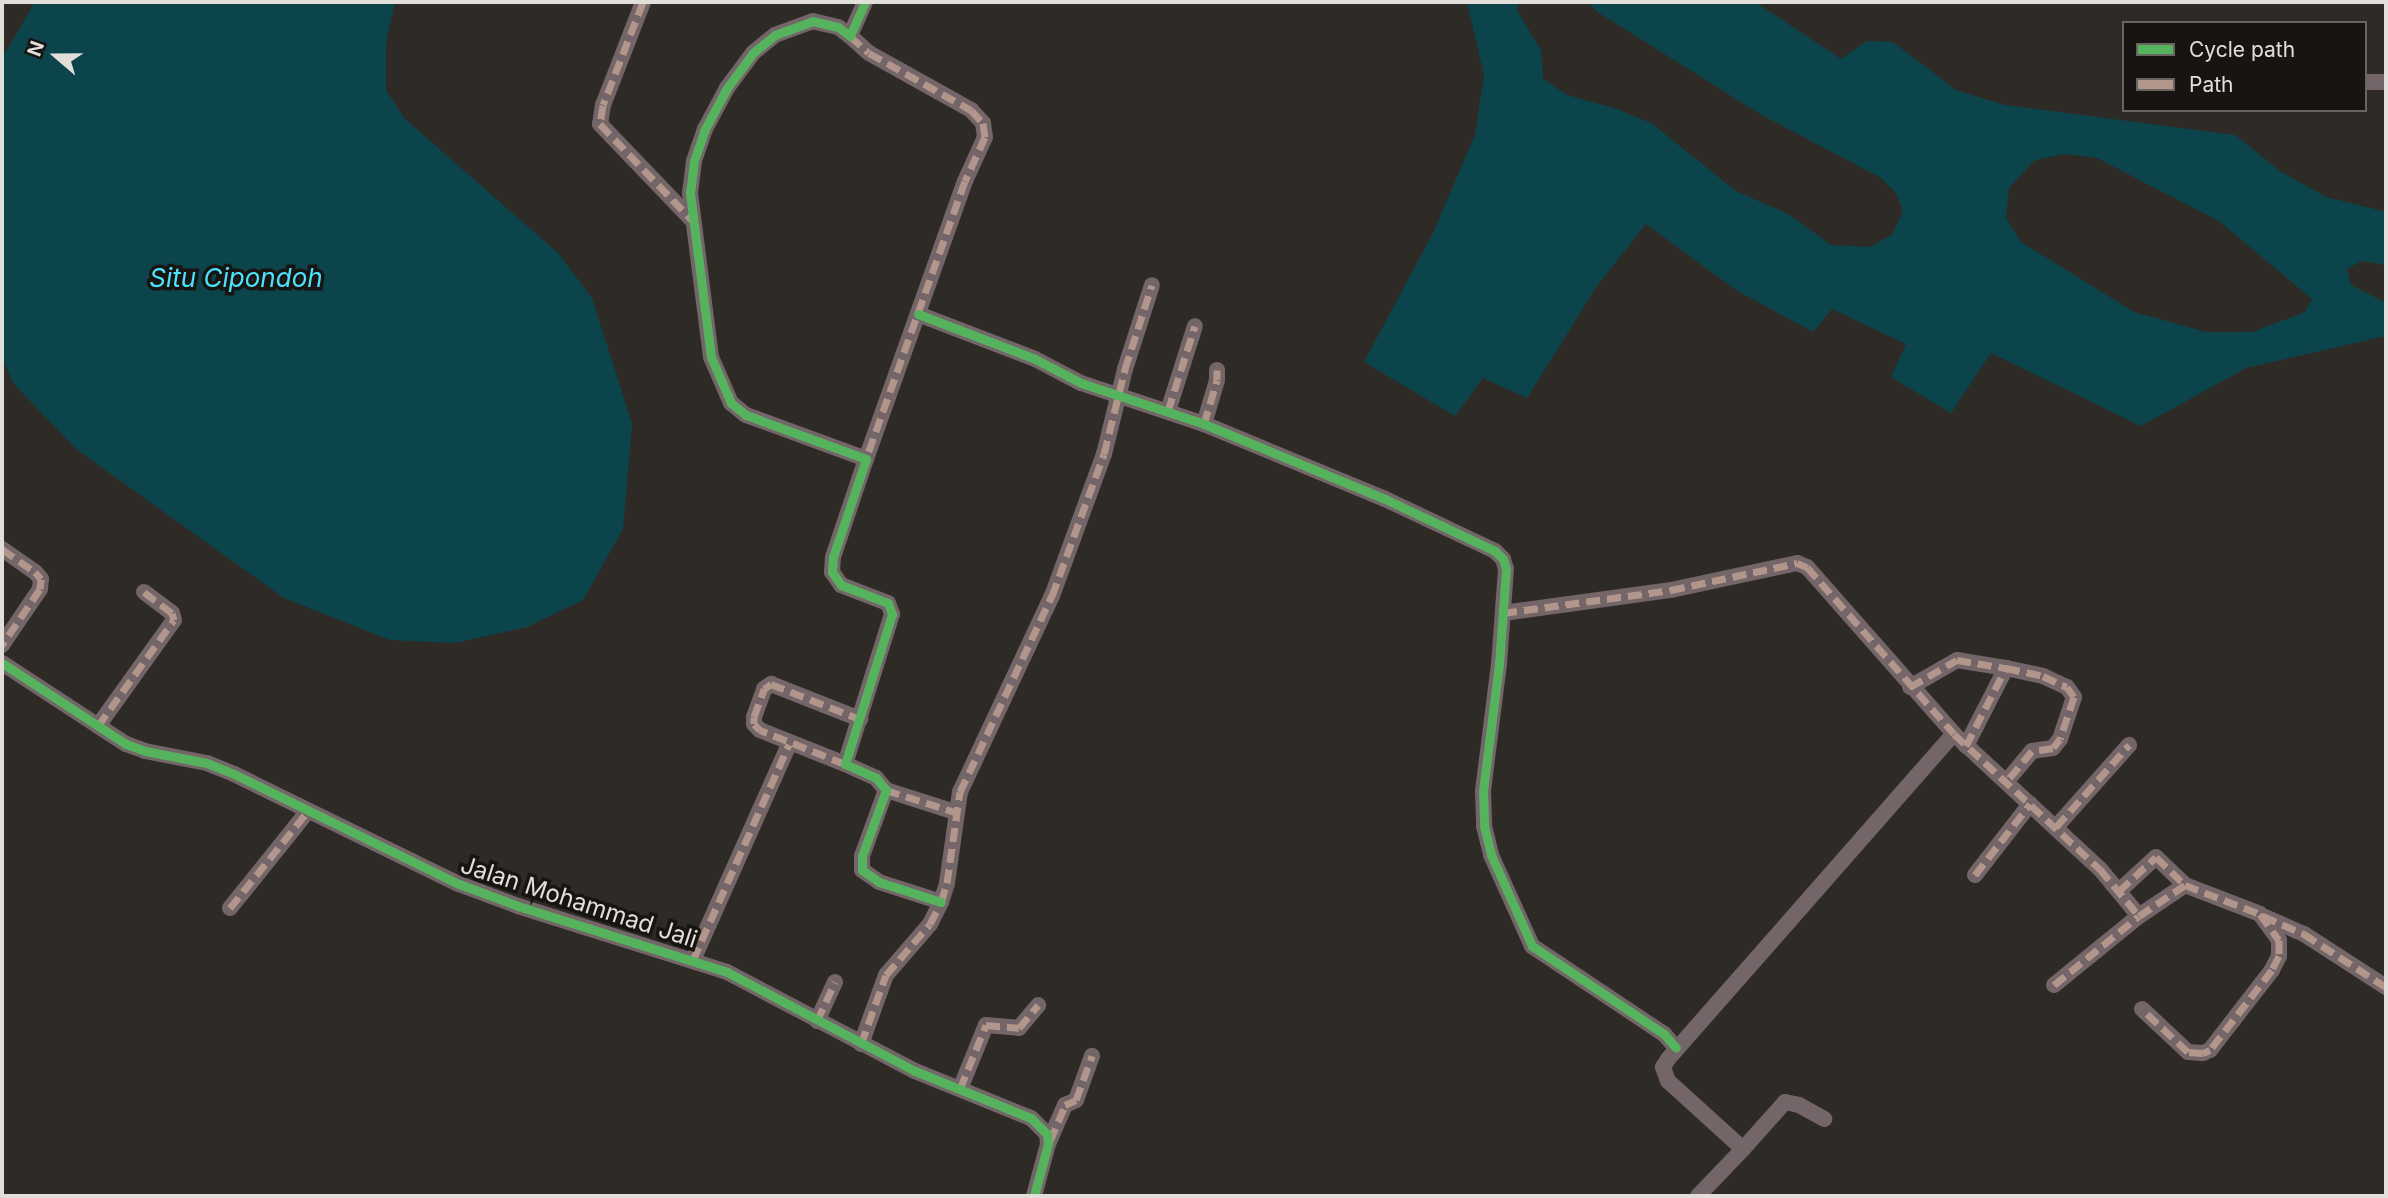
<!DOCTYPE html>
<html>
<head>
<meta charset="utf-8">
<style>
  body { margin:0 }
  #map { position:relative; width:2388px; height:1198px; overflow:hidden; background:#2e2b27; font-family:Inter,sans-serif }
  div>[style] { position:absolute }
  [style*='--x'] { left:calc(var(--x)*1px); top:calc(var(--y)*1px); width:calc(var(--w)*1px); rotate:calc(var(--a)*1deg) }
  .water>* { inset:0; background:#0c444c }
  .minor>* { height:16px; margin:-8px; padding:0 8px; transform-origin:8px; border-radius:8px; background:#736568 }
  .quiet>* { height:7px; margin-top:-3.5px; transform-origin:0; background:repeating-linear-gradient(90deg,#b2968c 0 14px,transparent 0 21px) }
  .cycleway>* { height:9px; margin:-4.5px; padding:0 4.5px; transform-origin:4.5px; border-radius:4.5px; background:#56b35d }
  span { translate:-50% -50%; white-space:nowrap; text-align:center; line-height:1.15; -webkit-text-stroke:7px #171411; paint-order:stroke }
  .street-label { font-size:24px; color:#e2deda }
  .water-label { font-size:26px; color:#4be2fc; font-style:italic }
  .frame { position:absolute; inset:0; border:4px solid #e2deda; pointer-events:none }
  .legend { position:absolute; left:2122px; top:21px; width:245px; height:91px; box-sizing:border-box; background:#171411; border:2px solid #686561; margin:0; padding:9px 12px; list-style:none; font-size:21px; color:#e2deda }
  .legend li { display:flex; align-items:center; gap:14px; height:35px }
  .legend b { width:35px; border:2px solid #686561 }
  .north { position:absolute; left:21px; top:21px; width:70px; height:70px; -webkit-text-stroke:5px #171411; paint-order:stroke; rotate:290deg; font-size:19px; font-weight:700; line-height:28px; text-align:center; color:#e2deda }
  .north::after { content:''; display:block; margin:auto; width:24px; height:32px; background:#e2deda; clip-path:polygon(50% 0,100% 100%,50% 72%,0 100%) }
</style>
</head>
<body>
<div id="map">
  <div class="water">
    <div style="clip-path:polygon(35px 2px,395px 2px,386px 43px,386px 90px,404px 118px,558px 253px,592px 298px,632px 424px,623px 529px,583px 600px,527px 627px,455px 643px,390px 640px,284px 598px,76px 449px,13px 383px,2px 356px,2px 58px)"></div>
    <div style="clip-path:polygon(evenodd,1467px 2px,1517px 2px,1518px 12px,1541px 50px,1543px 79px,1567px 95px,1617px 109px,1651px 123px,1736px 191px,1790px 215px,1831px 245px,1869px 247px,1892px 235px,1903px 211px,1896px 193px,1881px 178px,1760px 114px,1599px 13px,1587px 2px,1755px 2px,1841px 59px,1867px 41px,1893px 42px,1956px 90px,2005px 105px,2235px 135px,2280px 171px,2326px 197px,2386px 212px,2386px 265px,2361px 261px,2347px 269px,2351px 285px,2386px 303px,2386px 336px,2246px 368px,2141px 426px,1991px 353px,1951px 413px,1891px 377px,1906px 344px,1832px 309px,1813px 332px,1736px 290px,1646px 224px,1597px 286px,1527px 398px,1483px 378px,1455px 416px,1364px 362px,1433px 233px,1475px 135px,1484px 75px,1467px 2px,2064px 154px,2097px 158px,2219px 221px,2312px 299px,2305px 312px,2252px 332px,2206px 332px,2134px 312px,2021px 242px,2006px 218px,2009px 188px,2035px 160px,2064px 154px)"></div>
  </div>
  <div class="minor">
    <div style="--x:643;--y:2;--w:110;--a:111.2"></div>
    <div style="--x:603;--y:105;--w:19;--a:99"></div>
    <div style="--x:600;--y:124;--w:133;--a:46.2"></div>
    <div style="--x:865;--y:2;--w:37;--a:114"></div>
    <div style="--x:850;--y:36;--w:15;--a:-143"></div>
    <div style="--x:838;--y:27;--w:26;--a:-167"></div>
    <div style="--x:813;--y:21;--w:40;--a:159.8"></div>
    <div style="--x:775;--y:35;--w:28;--a:141"></div>
    <div style="--x:753;--y:53;--w:44;--a:126.6"></div>
    <div style="--x:727;--y:88;--w:47;--a:118.2"></div>
    <div style="--x:705;--y:129;--w:34;--a:109"></div>
    <div style="--x:694;--y:161;--w:32;--a:97"></div>
    <div style="--x:690;--y:193;--w:165;--a:82.7"></div>
    <div style="--x:711;--y:357;--w:50;--a:66.5"></div>
    <div style="--x:731;--y:403;--w:19;--a:39"></div>
    <div style="--x:746;--y:415;--w:128;--a:20.1"></div>
    <div style="--x:866;--y:459;--w:103;--a:108.6"></div>
    <div style="--x:833;--y:557;--w:15;--a:94"></div>
    <div style="--x:832;--y:572;--w:16;--a:55"></div>
    <div style="--x:841;--y:585;--w:50;--a:21"></div>
    <div style="--x:888;--y:603;--w:12;--a:70"></div>
    <div style="--x:892;--y:614;--w:157;--a:107.4"></div>
    <div style="--x:845;--y:764;--w:34;--a:24"></div>
    <div style="--x:876;--y:778;--w:16;--a:50"></div>
    <div style="--x:886;--y:790;--w:70;--a:110"></div>
    <div style="--x:862;--y:856;--w:14;--a:90"></div>
    <div style="--x:862;--y:870;--w:21;--a:35"></div>
    <div style="--x:879;--y:882;--w:65;--a:17.9"></div>
    <div style="--x:850;--y:36;--w:25;--a:42"></div>
    <div style="--x:869;--y:53;--w:117;--a:29.2"></div>
    <div style="--x:971;--y:110;--w:18;--a:47"></div>
    <div style="--x:983;--y:123;--w:14;--a:82"></div>
    <div style="--x:985;--y:137;--w:48;--a:114.4"></div>
    <div style="--x:965;--y:181;--w:295;--a:109.6"></div>
    <div style="--x:2365;--y:82;--w:21;--a:0"></div>
    <div style="--x:918;--y:314;--w:125;--a:21"></div>
    <div style="--x:1035;--y:359;--w:52;--a:27.6"></div>
    <div style="--x:1081;--y:383;--w:130;--a:18.4"></div>
    <div style="--x:1204;--y:424;--w:196;--a:22.5"></div>
    <div style="--x:1385;--y:499;--w:122;--a:25.3"></div>
    <div style="--x:1495;--y:551;--w:11;--a:45"></div>
    <div style="--x:1503;--y:559;--w:10;--a:73"></div>
    <div style="--x:1506;--y:569;--w:95;--a:94.2"></div>
    <div style="--x:1499;--y:664;--w:128;--a:97.2"></div>
    <div style="--x:1483;--y:791;--w:35;--a:88"></div>
    <div style="--x:1484;--y:826;--w:30;--a:76"></div>
    <div style="--x:1491;--y:855;--w:100;--a:65.7"></div>
    <div style="--x:1532;--y:946;--w:159;--a:33.7"></div>
    <div style="--x:1664;--y:1034;--w:18;--a:49"></div>
    <div style="--x:1168;--y:411;--w:89;--a:-72.4"></div>
    <div style="--x:1204;--y:424;--w:46;--a:-73.5"></div>
    <div style="--x:1217;--y:380;--w:10;--a:-90"></div>
    <div style="--x:2;--y:549;--w:40;--a:34.9"></div>
    <div style="--x:35;--y:572;--w:9;--a:49"></div>
    <div style="--x:41;--y:579;--w:10;--a:96"></div>
    <div style="--x:40;--y:589;--w:68;--a:124.2"></div>
    <div style="--x:1503;--y:613;--w:170;--a:-7.8"></div>
    <div style="--x:1671;--y:590;--w:129;--a:-12.1"></div>
    <div style="--x:1797;--y:563;--w:11;--a:22"></div>
    <div style="--x:1807;--y:567;--w:222;--a:48.6"></div>
    <div style="--x:1954;--y:734;--w:199;--a:42.8"></div>
    <div style="--x:2100;--y:869;--w:61;--a:50.3"></div>
    <div style="--x:2139;--y:916;--w:55;--a:-34"></div>
    <div style="--x:2185;--y:885;--w:80;--a:21.1"></div>
    <div style="--x:2260;--y:914;--w:32;--a:54"></div>
    <div style="--x:2279;--y:940;--w:16;--a:90"></div>
    <div style="--x:2279;--y:956;--w:16;--a:117"></div>
    <div style="--x:2272;--y:970;--w:101;--a:127.8"></div>
    <div style="--x:2210;--y:1050;--w:8;--a:157"></div>
    <div style="--x:2203;--y:1053;--w:15;--a:-176"></div>
    <div style="--x:2188;--y:1052;--w:63;--a:-136.9"></div>
    <div style="--x:2;--y:663;--w:148;--a:33.2"></div>
    <div style="--x:126;--y:744;--w:20;--a:20"></div>
    <div style="--x:145;--y:751;--w:63;--a:11"></div>
    <div style="--x:207;--y:763;--w:29;--a:22"></div>
    <div style="--x:234;--y:774;--w:250;--a:26.1"></div>
    <div style="--x:459;--y:884;--w:63;--a:20.4"></div>
    <div style="--x:518;--y:906;--w:219;--a:17.5"></div>
    <div style="--x:727;--y:972;--w:212;--a:27.8"></div>
    <div style="--x:915;--y:1071;--w:125;--a:22.1"></div>
    <div style="--x:1031;--y:1118;--w:23;--a:45"></div>
    <div style="--x:1047;--y:1134;--w:10;--a:84"></div>
    <div style="--x:1048;--y:1144;--w:54;--a:105.1"></div>
    <div style="--x:1910;--y:687;--w:54;--a:-29.9"></div>
    <div style="--x:1957;--y:660;--w:50;--a:9.3"></div>
    <div style="--x:98;--y:726;--w:130;--a:-54.4"></div>
    <div style="--x:174;--y:620;--w:7;--a:-106"></div>
    <div style="--x:172;--y:613;--w:35;--a:-143"></div>
    <div style="--x:1966;--y:746;--w:88;--a:-62.9"></div>
    <div style="--x:2006;--y:668;--w:38;--a:12"></div>
    <div style="--x:2043;--y:676;--w:26;--a:25"></div>
    <div style="--x:2067;--y:687;--w:12;--a:55"></div>
    <div style="--x:2074;--y:697;--w:44;--a:108.4"></div>
    <div style="--x:2060;--y:739;--w:11;--a:128"></div>
    <div style="--x:2053;--y:748;--w:21;--a:172"></div>
    <div style="--x:2032;--y:751;--w:39;--a:130"></div>
    <div style="--x:845;--y:764;--w:92;--a:-158.2"></div>
    <div style="--x:760;--y:730;--w:8;--a:-135"></div>
    <div style="--x:754;--y:724;--w:7;--a:-90"></div>
    <div style="--x:754;--y:717;--w:30;--a:-70"></div>
    <div style="--x:764;--y:689;--w:9;--a:-36"></div>
    <div style="--x:771;--y:684;--w:96;--a:21.5"></div>
    <div style="--x:886;--y:790;--w:72;--a:17.7"></div>
    <div style="--x:2056;--y:827;--w:110;--a:-48.3"></div>
    <div style="--x:1975;--y:875;--w:90;--a:-52.2"></div>
    <div style="--x:2119;--y:891;--w:50;--a:-42.6"></div>
    <div style="--x:2156;--y:857;--w:40;--a:44"></div>
    <div style="--x:230;--y:908;--w:124;--a:-51.2"></div>
    <div style="--x:2265;--y:917;--w:43;--a:23.6"></div>
    <div style="--x:2304;--y:934;--w:98;--a:32.9"></div>
    <div style="--x:693;--y:960;--w:236;--a:-66"></div>
    <div style="--x:2054;--y:985;--w:109;--a:-39.1"></div>
    <div style="--x:817;--y:1021;--w:43;--a:-65.2"></div>
    <div style="--x:861;--y:1044;--w:73;--a:-70.1"></div>
    <div style="--x:886;--y:975;--w:67;--a:-49.2"></div>
    <div style="--x:930;--y:924;--w:25;--a:-63"></div>
    <div style="--x:941;--y:902;--w:20;--a:-72"></div>
    <div style="--x:947;--y:883;--w:92;--a:-81.9"></div>
    <div style="--x:960;--y:792;--w:217;--a:-64.9"></div>
    <div style="--x:1052;--y:596;--w:151;--a:-69.9"></div>
    <div style="--x:1104;--y:454;--w:88;--a:-76.1"></div>
    <div style="--x:1125;--y:369;--w:88;--a:-72.2"></div>
    <div style="--x:960;--y:1089;--w:69;--a:-67.9"></div>
    <div style="--x:986;--y:1025;--w:33;--a:5"></div>
    <div style="--x:1019;--y:1028;--w:30;--a:-50"></div>
    <div style="--x:1048;--y:1144;--w:43;--a:-66.4"></div>
    <div style="--x:1065;--y:1105;--w:12;--a:-24"></div>
    <div style="--x:1076;--y:1100;--w:47;--a:-70"></div>
    <div style="--x:1743;--y:1149;--w:63;--a:-48.2"></div>
    <div style="--x:1785;--y:1102;--w:14;--a:12"></div>
    <div style="--x:1799;--y:1105;--w:29;--a:29"></div>
    <div style="--x:1698;--y:1196;--w:65;--a:-46.2"></div>
    <div style="--x:1743;--y:1149;--w:101;--a:-137.8"></div>
    <div style="--x:1668;--y:1081;--w:15;--a:-110"></div>
    <div style="--x:1663;--y:1067;--w:9;--a:-58"></div>
    <div style="--x:1668;--y:1059;--w:433;--a:-48.7"></div>
  </div>
  <div class="quiet">
    <div style="--x:643;--y:2;--w:110;--a:111.2"></div>
    <div style="--x:603;--y:105;--w:19;--a:99"></div>
    <div style="--x:600;--y:124;--w:133;--a:46.2"></div>
    <div style="--x:850;--y:36;--w:25;--a:42"></div>
    <div style="--x:869;--y:53;--w:117;--a:29.2"></div>
    <div style="--x:971;--y:110;--w:18;--a:47"></div>
    <div style="--x:983;--y:123;--w:14;--a:82"></div>
    <div style="--x:985;--y:137;--w:48;--a:114.4"></div>
    <div style="--x:965;--y:181;--w:295;--a:109.6"></div>
    <div style="--x:1168;--y:411;--w:89;--a:-72.4"></div>
    <div style="--x:1204;--y:424;--w:46;--a:-73.5"></div>
    <div style="--x:1217;--y:380;--w:10;--a:-90"></div>
    <div style="--x:2;--y:549;--w:40;--a:34.9"></div>
    <div style="--x:35;--y:572;--w:9;--a:49"></div>
    <div style="--x:41;--y:579;--w:10;--a:96"></div>
    <div style="--x:40;--y:589;--w:68;--a:124.2"></div>
    <div style="--x:1503;--y:613;--w:170;--a:-7.8"></div>
    <div style="--x:1671;--y:590;--w:129;--a:-12.1"></div>
    <div style="--x:1797;--y:563;--w:11;--a:22"></div>
    <div style="--x:1807;--y:567;--w:222;--a:48.6"></div>
    <div style="--x:1954;--y:734;--w:199;--a:42.8"></div>
    <div style="--x:2100;--y:869;--w:61;--a:50.3"></div>
    <div style="--x:2139;--y:916;--w:55;--a:-34"></div>
    <div style="--x:2185;--y:885;--w:80;--a:21.1"></div>
    <div style="--x:2260;--y:914;--w:32;--a:54"></div>
    <div style="--x:2279;--y:940;--w:16;--a:90"></div>
    <div style="--x:2279;--y:956;--w:16;--a:117"></div>
    <div style="--x:2272;--y:970;--w:101;--a:127.8"></div>
    <div style="--x:2210;--y:1050;--w:8;--a:157"></div>
    <div style="--x:2203;--y:1053;--w:15;--a:-176"></div>
    <div style="--x:2188;--y:1052;--w:63;--a:-136.9"></div>
    <div style="--x:1910;--y:687;--w:54;--a:-29.9"></div>
    <div style="--x:1957;--y:660;--w:50;--a:9.3"></div>
    <div style="--x:98;--y:726;--w:130;--a:-54.4"></div>
    <div style="--x:174;--y:620;--w:7;--a:-106"></div>
    <div style="--x:172;--y:613;--w:35;--a:-143"></div>
    <div style="--x:1966;--y:746;--w:88;--a:-62.9"></div>
    <div style="--x:2006;--y:668;--w:38;--a:12"></div>
    <div style="--x:2043;--y:676;--w:26;--a:25"></div>
    <div style="--x:2067;--y:687;--w:12;--a:55"></div>
    <div style="--x:2074;--y:697;--w:44;--a:108.4"></div>
    <div style="--x:2060;--y:739;--w:11;--a:128"></div>
    <div style="--x:2053;--y:748;--w:21;--a:172"></div>
    <div style="--x:2032;--y:751;--w:39;--a:130"></div>
    <div style="--x:845;--y:764;--w:92;--a:-158.2"></div>
    <div style="--x:760;--y:730;--w:8;--a:-135"></div>
    <div style="--x:754;--y:724;--w:7;--a:-90"></div>
    <div style="--x:754;--y:717;--w:30;--a:-70"></div>
    <div style="--x:764;--y:689;--w:9;--a:-36"></div>
    <div style="--x:771;--y:684;--w:96;--a:21.5"></div>
    <div style="--x:886;--y:790;--w:72;--a:17.7"></div>
    <div style="--x:2056;--y:827;--w:110;--a:-48.3"></div>
    <div style="--x:1975;--y:875;--w:90;--a:-52.2"></div>
    <div style="--x:2119;--y:891;--w:50;--a:-42.6"></div>
    <div style="--x:2156;--y:857;--w:40;--a:44"></div>
    <div style="--x:230;--y:908;--w:124;--a:-51.2"></div>
    <div style="--x:2263;--y:916;--w:45;--a:23.7"></div>
    <div style="--x:2304;--y:934;--w:98;--a:32.9"></div>
    <div style="--x:693;--y:960;--w:236;--a:-66"></div>
    <div style="--x:2054;--y:985;--w:109;--a:-39.1"></div>
    <div style="--x:817;--y:1021;--w:43;--a:-65.2"></div>
    <div style="--x:861;--y:1044;--w:73;--a:-70.1"></div>
    <div style="--x:886;--y:975;--w:67;--a:-49.2"></div>
    <div style="--x:930;--y:924;--w:25;--a:-63"></div>
    <div style="--x:941;--y:902;--w:20;--a:-72"></div>
    <div style="--x:947;--y:883;--w:92;--a:-81.9"></div>
    <div style="--x:960;--y:792;--w:217;--a:-64.9"></div>
    <div style="--x:1052;--y:596;--w:151;--a:-69.9"></div>
    <div style="--x:1104;--y:454;--w:88;--a:-76.1"></div>
    <div style="--x:1125;--y:369;--w:88;--a:-72.2"></div>
    <div style="--x:960;--y:1089;--w:69;--a:-67.9"></div>
    <div style="--x:986;--y:1025;--w:33;--a:5"></div>
    <div style="--x:1019;--y:1028;--w:30;--a:-50"></div>
    <div style="--x:1050;--y:1141;--w:39;--a:-67"></div>
    <div style="--x:1065;--y:1105;--w:12;--a:-24"></div>
    <div style="--x:1076;--y:1100;--w:47;--a:-70"></div>
  </div>
  <div class="cycleway">
    <div style="--x:865;--y:2;--w:37;--a:114"></div>
    <div style="--x:850;--y:36;--w:15;--a:-143"></div>
    <div style="--x:838;--y:27;--w:26;--a:-167"></div>
    <div style="--x:813;--y:21;--w:40;--a:159.8"></div>
    <div style="--x:775;--y:35;--w:28;--a:141"></div>
    <div style="--x:753;--y:53;--w:44;--a:126.6"></div>
    <div style="--x:727;--y:88;--w:47;--a:118.2"></div>
    <div style="--x:705;--y:129;--w:34;--a:109"></div>
    <div style="--x:694;--y:161;--w:32;--a:97"></div>
    <div style="--x:690;--y:193;--w:165;--a:82.7"></div>
    <div style="--x:711;--y:357;--w:50;--a:66.5"></div>
    <div style="--x:731;--y:403;--w:19;--a:39"></div>
    <div style="--x:746;--y:415;--w:128;--a:20.1"></div>
    <div style="--x:866;--y:459;--w:103;--a:108.6"></div>
    <div style="--x:833;--y:557;--w:15;--a:94"></div>
    <div style="--x:832;--y:572;--w:16;--a:55"></div>
    <div style="--x:841;--y:585;--w:50;--a:21"></div>
    <div style="--x:888;--y:603;--w:12;--a:70"></div>
    <div style="--x:892;--y:614;--w:157;--a:107.4"></div>
    <div style="--x:845;--y:764;--w:34;--a:24"></div>
    <div style="--x:876;--y:778;--w:16;--a:50"></div>
    <div style="--x:886;--y:790;--w:70;--a:110"></div>
    <div style="--x:862;--y:856;--w:14;--a:90"></div>
    <div style="--x:862;--y:870;--w:21;--a:35"></div>
    <div style="--x:879;--y:882;--w:65;--a:17.9"></div>
    <div style="--x:918;--y:314;--w:125;--a:21"></div>
    <div style="--x:1035;--y:359;--w:52;--a:27.6"></div>
    <div style="--x:1081;--y:383;--w:130;--a:18.4"></div>
    <div style="--x:1204;--y:424;--w:196;--a:22.5"></div>
    <div style="--x:1385;--y:499;--w:122;--a:25.3"></div>
    <div style="--x:1495;--y:551;--w:11;--a:45"></div>
    <div style="--x:1503;--y:559;--w:10;--a:73"></div>
    <div style="--x:1506;--y:569;--w:95;--a:94.2"></div>
    <div style="--x:1499;--y:664;--w:128;--a:97.2"></div>
    <div style="--x:1483;--y:791;--w:35;--a:88"></div>
    <div style="--x:1484;--y:826;--w:30;--a:76"></div>
    <div style="--x:1491;--y:855;--w:100;--a:65.7"></div>
    <div style="--x:1532;--y:946;--w:159;--a:33.7"></div>
    <div style="--x:1664;--y:1034;--w:18;--a:49"></div>
    <div style="--x:2;--y:663;--w:148;--a:33.2"></div>
    <div style="--x:126;--y:744;--w:20;--a:20"></div>
    <div style="--x:145;--y:751;--w:63;--a:11"></div>
    <div style="--x:207;--y:763;--w:29;--a:22"></div>
    <div style="--x:234;--y:774;--w:250;--a:26.1"></div>
    <div style="--x:459;--y:884;--w:63;--a:20.4"></div>
    <div style="--x:518;--y:906;--w:219;--a:17.5"></div>
    <div style="--x:727;--y:972;--w:212;--a:27.8"></div>
    <div style="--x:915;--y:1071;--w:125;--a:22.1"></div>
    <div style="--x:1031;--y:1118;--w:23;--a:45"></div>
    <div style="--x:1047;--y:1134;--w:10;--a:84"></div>
    <div style="--x:1048;--y:1144;--w:54;--a:105.1"></div>
  </div>
  <div class="street-label">
    <span style="left:579px;top:902px;rotate:18deg">Jalan Mohammad Jali</span>
  </div>
  <div class="water-label">
    <span style="left:236px;top:278px">Situ Cipondoh</span>
  </div>
  <div class="frame"></div>
  <ul class="legend">
  <li><b style="height:9px;background:#56b35d"></b>Cycle path</li>
  <li><b style="height:9px;background:#b2968c"></b>Path</li>
  </ul>
  <div class="north">N</div>
</div>
</body>
</html>
